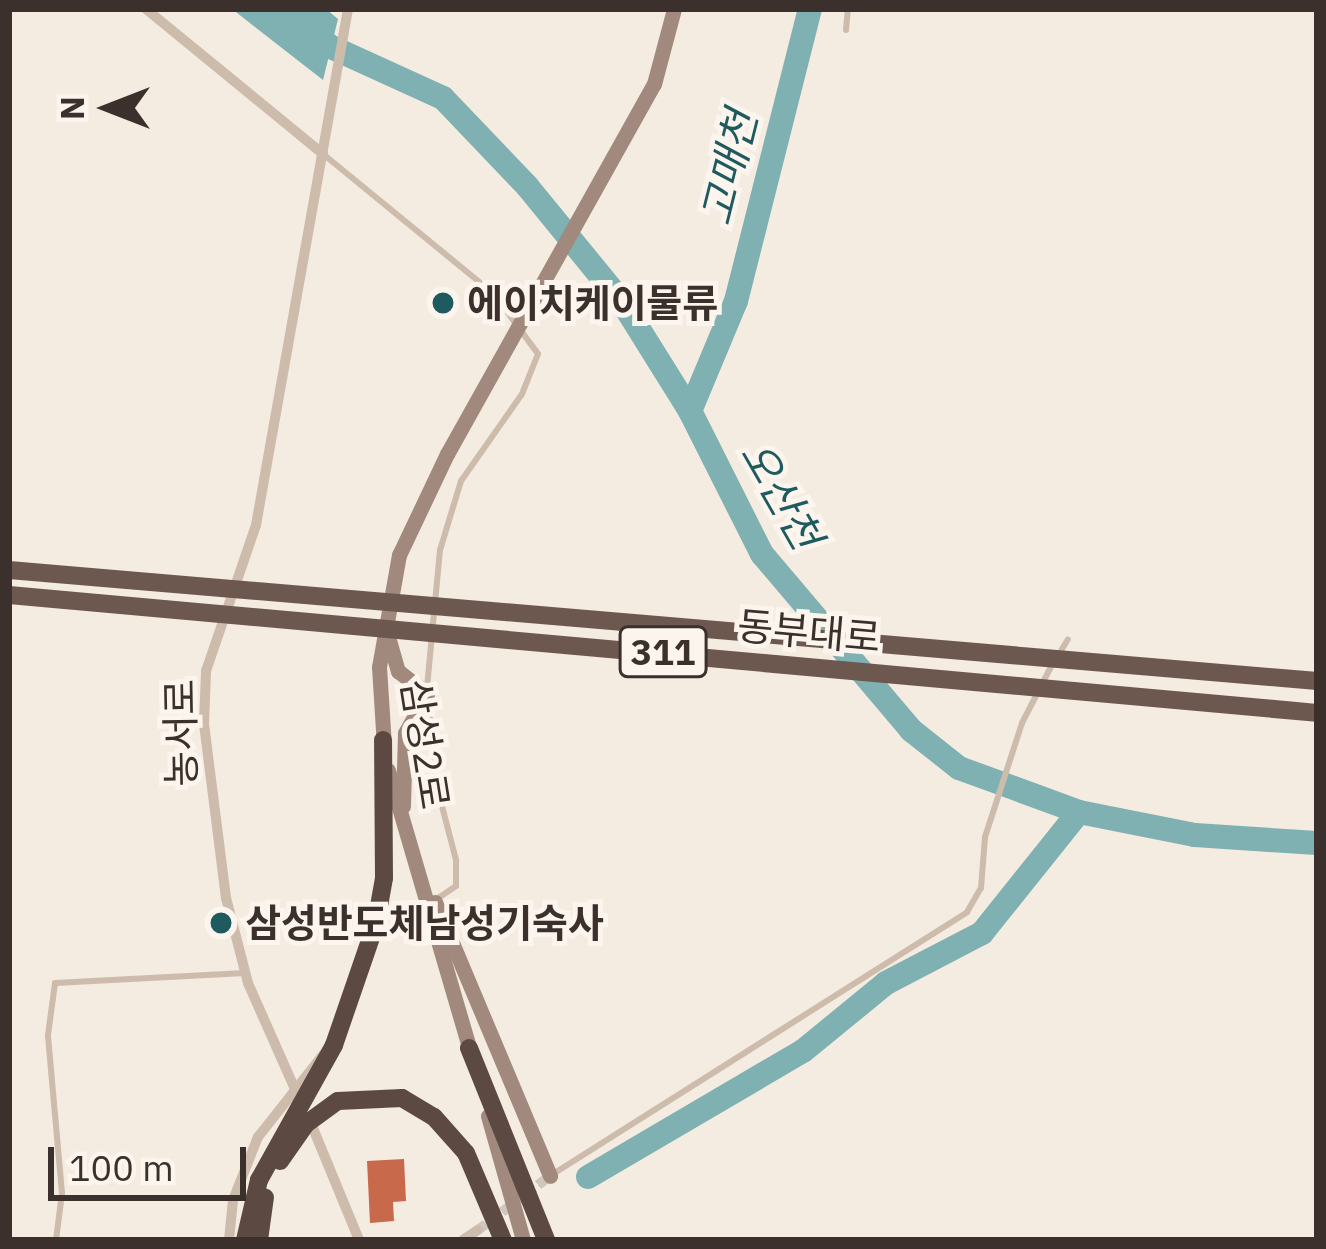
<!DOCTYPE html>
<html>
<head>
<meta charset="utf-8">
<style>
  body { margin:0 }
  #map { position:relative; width:1326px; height:1249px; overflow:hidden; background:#f4ebe1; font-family:"IBM Plex Sans","Noto Sans KR",sans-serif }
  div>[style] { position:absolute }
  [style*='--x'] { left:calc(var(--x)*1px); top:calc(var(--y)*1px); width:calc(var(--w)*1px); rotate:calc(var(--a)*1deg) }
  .water>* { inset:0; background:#7fb0b2 }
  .river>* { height:24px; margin:-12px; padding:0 12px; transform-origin:12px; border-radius:12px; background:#7fb0b2 }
  .building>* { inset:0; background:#c8694b }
  .minor-tunnel>* { height:10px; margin-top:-5px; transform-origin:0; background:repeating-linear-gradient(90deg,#cfc6bd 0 10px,transparent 0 15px) }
  .service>* { height:6px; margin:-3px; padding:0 3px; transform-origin:3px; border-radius:3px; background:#cdbbac }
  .minor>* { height:10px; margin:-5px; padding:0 5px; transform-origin:5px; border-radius:5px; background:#cdbbac }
  .secondary>* { height:15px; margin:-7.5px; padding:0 7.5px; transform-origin:7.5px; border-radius:7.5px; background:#a18a7d }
  .trunk>* { height:18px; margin:-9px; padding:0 9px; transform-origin:9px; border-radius:9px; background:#6c584f }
  .motorway>* { height:18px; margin:-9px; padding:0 9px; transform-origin:9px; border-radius:9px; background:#5c4a42 }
  .dots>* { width:33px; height:33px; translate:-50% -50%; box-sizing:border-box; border:6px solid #fbf5ee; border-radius:50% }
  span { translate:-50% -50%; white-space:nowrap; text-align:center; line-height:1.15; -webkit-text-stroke:10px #fbf5ee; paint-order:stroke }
  .shield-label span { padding:3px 9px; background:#fbf5ee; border:3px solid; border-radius:9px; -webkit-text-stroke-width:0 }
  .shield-label { font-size:36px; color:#3b302b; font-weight:700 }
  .poi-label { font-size:39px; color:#3b302b; font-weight:700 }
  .left { translate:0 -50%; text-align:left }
  .street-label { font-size:39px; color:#3b302b }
  .water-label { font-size:42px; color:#1f5a5e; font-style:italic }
  .frame { position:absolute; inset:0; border:12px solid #3b302b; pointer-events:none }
  .north { position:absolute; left:48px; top:48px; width:120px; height:120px; -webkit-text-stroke:9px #fbf5ee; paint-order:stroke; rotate:270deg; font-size:33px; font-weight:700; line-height:48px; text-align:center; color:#3b302b }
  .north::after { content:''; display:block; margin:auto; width:42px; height:54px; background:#3b302b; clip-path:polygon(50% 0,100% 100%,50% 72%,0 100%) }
  .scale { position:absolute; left:48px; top:1147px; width:198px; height:54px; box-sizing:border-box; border:6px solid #3b302b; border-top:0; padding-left:15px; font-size:36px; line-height:42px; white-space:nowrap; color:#3b302b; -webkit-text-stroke:9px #fbf5ee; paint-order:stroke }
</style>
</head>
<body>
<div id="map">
  <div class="water">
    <div style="clip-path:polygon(232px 9px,326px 9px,338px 19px,323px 80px)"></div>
  </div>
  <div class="river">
    <div style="--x:284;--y:9;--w:60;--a:39"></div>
    <div style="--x:331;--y:47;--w:123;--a:24.5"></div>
    <div style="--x:443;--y:98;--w:122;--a:46.3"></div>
    <div style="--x:527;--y:186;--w:150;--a:50.7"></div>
    <div style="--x:622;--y:302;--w:128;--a:58"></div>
    <div style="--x:690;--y:411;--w:160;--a:63.3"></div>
    <div style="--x:762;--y:554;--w:231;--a:49.7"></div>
    <div style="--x:911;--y:730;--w:61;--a:38.4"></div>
    <div style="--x:959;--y:768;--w:128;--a:20.1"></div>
    <div style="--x:1079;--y:812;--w:118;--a:11.2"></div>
    <div style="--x:1195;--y:835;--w:122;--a:3.8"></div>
    <div style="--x:690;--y:411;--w:119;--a:-67.3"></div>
    <div style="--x:736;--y:301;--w:301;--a:-75.8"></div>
    <div style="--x:588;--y:1177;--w:249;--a:-30.4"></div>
    <div style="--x:803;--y:1051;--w:107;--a:-39.3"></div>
    <div style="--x:886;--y:983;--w:108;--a:-27.5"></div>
    <div style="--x:982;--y:933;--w:155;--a:-51.3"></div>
  </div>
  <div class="building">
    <div style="clip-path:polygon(404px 1159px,406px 1201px,393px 1202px,394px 1221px,370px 1223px,367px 1161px)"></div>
  </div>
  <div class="minor-tunnel">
    <div style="--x:478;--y:1230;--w:90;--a:-36.9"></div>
  </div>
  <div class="service">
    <div style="--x:846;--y:30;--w:21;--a:-85"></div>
    <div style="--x:323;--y:154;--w:221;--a:39.3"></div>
    <div style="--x:494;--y:294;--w:74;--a:53.7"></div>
    <div style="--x:538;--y:354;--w:43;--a:111.8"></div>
    <div style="--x:522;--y:394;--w:106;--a:125"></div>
    <div style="--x:461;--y:481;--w:72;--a:106.9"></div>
    <div style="--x:440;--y:550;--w:138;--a:95.4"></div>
    <div style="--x:1059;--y:654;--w:17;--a:-59"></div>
    <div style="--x:428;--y:700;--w:83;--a:84.5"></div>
    <div style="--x:436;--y:783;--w:80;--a:75.4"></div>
    <div style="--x:456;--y:860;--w:26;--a:90"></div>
    <div style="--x:456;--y:886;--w:25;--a:146"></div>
    <div style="--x:553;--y:1174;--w:490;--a:-32.3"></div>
    <div style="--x:967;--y:912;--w:28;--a:-60"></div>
    <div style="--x:981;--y:888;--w:51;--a:-85.5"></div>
    <div style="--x:985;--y:837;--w:120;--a:-72"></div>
    <div style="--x:1022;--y:723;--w:65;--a:-62.7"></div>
    <div style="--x:56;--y:1240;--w:47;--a:-82.7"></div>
    <div style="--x:62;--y:1193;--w:159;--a:-95.1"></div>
    <div style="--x:48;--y:1035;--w:52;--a:-82.3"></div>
    <div style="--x:55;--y:983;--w:190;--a:-3"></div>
  </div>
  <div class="minor">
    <div style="--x:146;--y:9;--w:229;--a:39.3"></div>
    <div style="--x:302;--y:1105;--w:133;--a:-113.9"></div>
    <div style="--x:248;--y:983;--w:88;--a:-104.5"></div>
    <div style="--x:226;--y:898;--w:175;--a:-97.2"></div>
    <div style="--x:204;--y:724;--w:53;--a:-87.8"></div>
    <div style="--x:206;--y:671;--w:154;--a:-71.1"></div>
    <div style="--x:256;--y:525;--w:524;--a:-79.89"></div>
    <div style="--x:310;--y:1121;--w:129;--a:67.6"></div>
    <div style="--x:229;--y:1240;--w:40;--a:-84.3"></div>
    <div style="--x:233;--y:1200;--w:68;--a:-68.4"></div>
    <div style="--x:258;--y:1137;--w:105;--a:-51.6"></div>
    <div style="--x:463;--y:1240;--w:18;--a:-34"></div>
  </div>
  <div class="secondary">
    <div style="--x:387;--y:633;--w:40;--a:74"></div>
    <div style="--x:398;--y:671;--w:37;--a:38"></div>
    <div style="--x:427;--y:694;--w:45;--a:119.4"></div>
    <div style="--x:405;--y:733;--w:73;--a:91.6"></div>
    <div style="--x:384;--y:746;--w:79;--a:-93.6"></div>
    <div style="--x:379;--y:667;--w:114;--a:-79.9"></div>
    <div style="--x:399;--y:555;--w:112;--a:-64.6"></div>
    <div style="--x:447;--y:454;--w:424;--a:-60.8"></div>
    <div style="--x:654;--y:84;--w:78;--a:-75.1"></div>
    <div style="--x:388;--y:770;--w:300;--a:73.7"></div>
    <div style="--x:435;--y:902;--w:297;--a:67.2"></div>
    <div style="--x:488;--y:1116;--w:129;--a:74.2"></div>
  </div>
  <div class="trunk">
    <div style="--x:9;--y:570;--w:1313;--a:4.85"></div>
    <div style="--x:9;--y:595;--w:1313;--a:5.15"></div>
  </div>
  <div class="motorway">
    <div style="--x:469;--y:1048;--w:207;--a:68.1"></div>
    <div style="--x:280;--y:1161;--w:45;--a:-54.9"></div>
    <div style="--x:306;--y:1124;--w:39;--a:-36"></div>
    <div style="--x:338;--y:1101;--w:64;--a:-2.7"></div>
    <div style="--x:402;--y:1098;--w:37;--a:31"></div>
    <div style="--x:434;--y:1117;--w:48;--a:48.4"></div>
    <div style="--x:466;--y:1153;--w:95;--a:67"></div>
    <div style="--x:245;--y:1240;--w:62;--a:-76.9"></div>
    <div style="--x:259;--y:1180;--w:154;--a:-60.9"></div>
    <div style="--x:334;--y:1045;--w:129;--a:-71"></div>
    <div style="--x:376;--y:923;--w:46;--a:-79.9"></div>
    <div style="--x:384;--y:878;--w:138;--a:-90.4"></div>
    <div style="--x:259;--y:1240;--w:43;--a:-82.1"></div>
  </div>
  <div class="dots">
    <div style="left:443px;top:303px;background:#1f5a5e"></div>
    <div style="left:221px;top:923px;background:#1f5a5e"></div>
  </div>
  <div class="shield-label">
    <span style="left:663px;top:652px">311</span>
  </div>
  <div class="poi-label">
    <span class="left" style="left:467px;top:303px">에이치케이물류</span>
    <span class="left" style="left:245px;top:923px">삼성반도체남성기숙사</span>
  </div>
  <div class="street-label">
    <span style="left:809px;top:632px;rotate:5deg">동부대로</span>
    <span style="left:181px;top:733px;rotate:-91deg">농서로</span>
    <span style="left:425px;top:744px;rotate:81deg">삼성2로</span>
  </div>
  <div class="water-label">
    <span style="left:729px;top:168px;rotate:-76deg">고매천</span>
    <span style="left:781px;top:495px;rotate:60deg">오산천</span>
  </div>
  <div class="frame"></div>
  <div class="north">N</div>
  <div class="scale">100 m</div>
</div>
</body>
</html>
